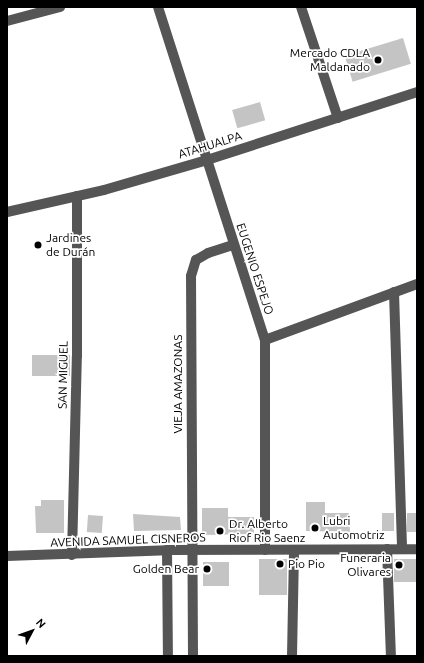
<!DOCTYPE html>
<html>
<head>
<meta charset="utf-8">
<style>
  body { margin:0 }
  #map { position:relative; width:424px; height:663px; overflow:hidden; background:#fff; font-family:Ubuntu,sans-serif }
  div>[style] { position:absolute }
  [style*='--x'] { left:calc(var(--x)*1px); top:calc(var(--y)*1px); width:calc(var(--w)*1px); rotate:calc(var(--a)*1deg) }
  .building>* { inset:0; background:#c4c4c4; transform-origin:0 0 }
  .minor>* { height:10px; margin:-5px; padding:0 5px; transform-origin:5px; border-radius:5px; background:#555 }
  .dots>* { width:11px; height:11px; translate:-50% -50%; box-sizing:border-box; border:2px solid #fff; border-radius:50% }
  span { translate:-50% -50%; white-space:nowrap; text-align:center; line-height:1.15; -webkit-text-stroke:3.5px #fff; paint-order:stroke }
  .poi-label { font-size:12px; color:#000 }
  .right { translate:-100% -50%; text-align:right }
  .left { translate:0 -50%; text-align:left }
  .street-label { font-size:12px; color:#000 }
  .frame { position:absolute; inset:0; border:8px solid #000; pointer-events:none }
  .north { position:absolute; left:12px; top:611px; width:40px; height:40px; -webkit-text-stroke:3px #fff; paint-order:stroke; rotate:49deg; font-size:11px; font-weight:700; line-height:16px; text-align:center; color:#000 }
  .north::after { content:''; display:block; margin:auto; width:14px; height:18px; background:#000; clip-path:polygon(50% 0,100% 100%,50% 72%,0 100%) }
</style>
</head>
<body>
<div id="map">
  <div class="building">
    <div style="left:403px;top:38px;width:27px;height:61px;rotate:73deg"></div>
    <div style="left:260px;top:102px;width:19px;height:29px;rotate:74deg"></div>
    <div style="left:70px;top:355px;width:21px;height:38px;rotate:90deg"></div>
    <div style="clip-path:polygon(41px 500px,64px 500px,64px 533px,36px 533px,35px 506px,41px 506px)"></div>
    <div style="clip-path:polygon(306px 502px,325px 502px,325px 513px,349px 513px,350px 532px,306px 531px)"></div>
    <div style="clip-path:polygon(202px 508px,228px 508px,228px 517px,254px 517px,254px 534px,202px 535px)"></div>
    <div style="left:382px;top:513px;width:12px;height:18px"></div>
    <div style="left:407px;top:513px;width:10px;height:19px"></div>
    <div style="clip-path:polygon(133px 514px,180px 517px,181px 530px,134px 531px)"></div>
    <div style="left:88px;top:515px;width:15px;height:17px;rotate:4deg"></div>
    <div style="left:259px;top:559px;width:28px;height:36px"></div>
    <div style="left:417px;top:559px;width:23px;height:23px;rotate:90deg"></div>
    <div style="left:203px;top:562px;width:26px;height:24px"></div>
  </div>
  <div class="minor">
    <div style="--x:158;--y:7;--w:350;--a:72.2"></div>
    <div style="--x:265;--y:340;--w:210;--a:90"></div>
    <div style="--x:301;--y:7;--w:117;--a:71.6"></div>
    <div style="--x:7;--y:21;--w:55;--a:-14.8"></div>
    <div style="--x:7;--y:212;--w:99;--a:-12.8"></div>
    <div style="--x:104;--y:190;--w:107;--a:-16.2"></div>
    <div style="--x:207;--y:160;--w:221;--a:-17.9"></div>
    <div style="--x:394;--y:292;--w:257;--a:88.2"></div>
    <div style="--x:265;--y:340;--w:162;--a:-20.2"></div>
    <div style="--x:387;--y:549;--w:107;--a:87.9"></div>
    <div style="--x:167;--y:550;--w:106;--a:89.5"></div>
    <div style="--x:72;--y:555;--w:199;--a:-88.6"></div>
    <div style="--x:77;--y:356;--w:160;--a:-90"></div>
    <div style="--x:7;--y:556;--w:160;--a:-2.1"></div>
    <div style="--x:167;--y:550;--w:250;--a:-0.2"></div>
    <div style="--x:193;--y:656;--w:380;--a:-90.3"></div>
    <div style="--x:191;--y:276;--w:17;--a:-73"></div>
    <div style="--x:196;--y:260;--w:14;--a:-30"></div>
    <div style="--x:208;--y:253;--w:26;--a:-18"></div>
    <div style="--x:292;--y:656;--w:105;--a:-88.9"></div>
  </div>
  <div class="dots">
    <div style="left:378px;top:60px;background:#000"></div>
    <div style="left:38px;top:245px;background:#000"></div>
    <div style="left:315px;top:528px;background:#000"></div>
    <div style="left:220px;top:531px;background:#000"></div>
    <div style="left:280px;top:564px;background:#000"></div>
    <div style="left:399px;top:565px;background:#000"></div>
    <div style="left:207px;top:569px;background:#000"></div>
  </div>
  <div class="poi-label">
    <span class="right" style="left:370px;top:60px">Mercado CDLA<br>Maldanado</span>
    <span class="left" style="left:46px;top:245px">Jardines<br>de Durán</span>
    <span class="left" style="left:323px;top:528px">Lubri<br>Automotriz</span>
    <span class="left" style="left:229px;top:531px">Dr. Alberto<br>Riof Rio Saenz</span>
    <span class="right" style="left:391px;top:565px">Funeraria<br>Olivares</span>
    <span class="left" style="left:288px;top:564px">Pio Pio</span>
    <span class="right" style="left:199px;top:569px">Golden Bear</span>
  </div>
  <div class="street-label">
    <span style="left:210px;top:145px;rotate:-17deg">ATAHUALPA</span>
    <span style="left:255px;top:269px;rotate:72deg">EUGENIO ESPEJO</span>
    <span style="left:63px;top:375px;rotate:-89deg">SAN MIGUEL</span>
    <span style="left:178px;top:384px;rotate:-90deg">VIEJA AMAZONAS</span>
    <span style="left:128px;top:540px;rotate:-2deg">AVENIDA SAMUEL CISNEROS</span>
  </div>
  <div class="frame"></div>
  <div class="north">N</div>
</div>
</body>
</html>
